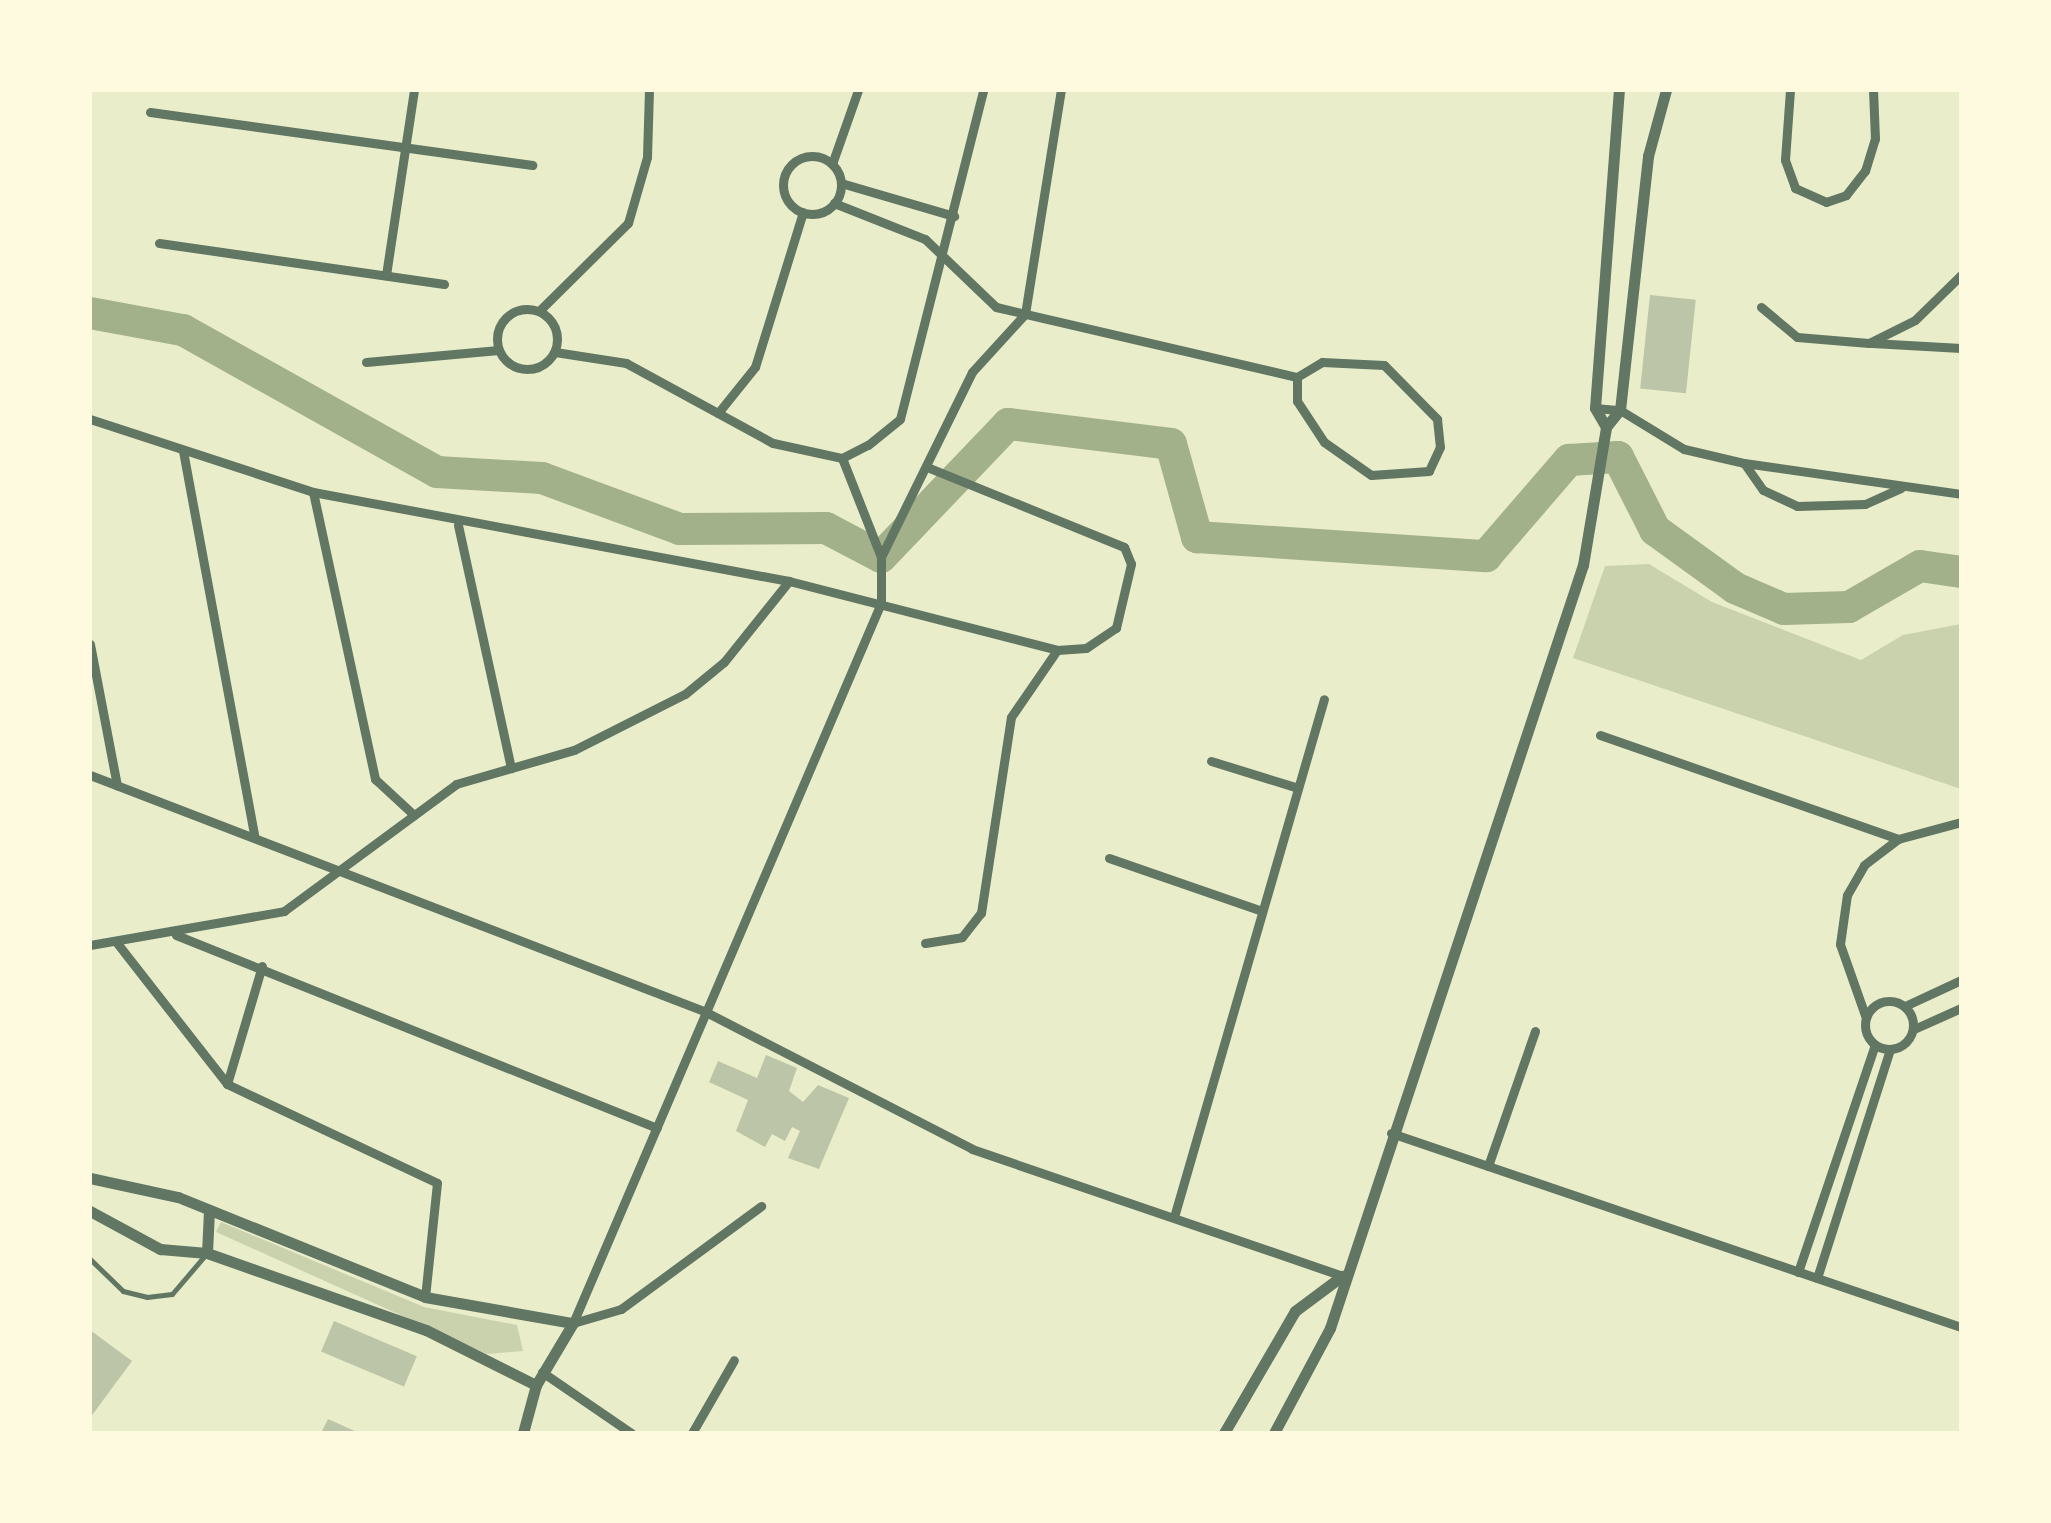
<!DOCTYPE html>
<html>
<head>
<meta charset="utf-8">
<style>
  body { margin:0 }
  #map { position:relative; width:2051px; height:1523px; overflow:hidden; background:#e9edc9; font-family:Karla,sans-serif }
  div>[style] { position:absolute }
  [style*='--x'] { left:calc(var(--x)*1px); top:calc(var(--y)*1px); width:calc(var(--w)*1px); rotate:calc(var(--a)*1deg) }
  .green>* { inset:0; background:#cad2ad }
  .river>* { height:32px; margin:-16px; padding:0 16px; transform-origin:16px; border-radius:16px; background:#a3b18a }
  .building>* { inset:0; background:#bcc5a7; transform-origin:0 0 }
  .service>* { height:5px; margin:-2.5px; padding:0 2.5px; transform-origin:2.5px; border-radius:2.5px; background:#617663 }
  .minor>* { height:9px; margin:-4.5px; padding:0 4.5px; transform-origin:4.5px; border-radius:4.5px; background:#617663 }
  .minor>.ring { margin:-4.5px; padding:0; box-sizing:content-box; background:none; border:9px solid #617663; border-radius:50% }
  .tertiary>* { height:11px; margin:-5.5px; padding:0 5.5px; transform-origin:5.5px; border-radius:5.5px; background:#617663 }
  span { translate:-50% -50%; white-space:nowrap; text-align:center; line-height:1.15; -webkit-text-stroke:9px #fefae0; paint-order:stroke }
  .frame { position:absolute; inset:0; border:92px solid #fefae0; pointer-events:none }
</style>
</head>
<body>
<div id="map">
  <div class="green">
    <div style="clip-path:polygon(1649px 564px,1712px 602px,1861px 660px,1903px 635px,1961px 624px,1961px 789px,1573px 658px,1605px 566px)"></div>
    <div style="clip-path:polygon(221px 1222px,424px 1307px,517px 1325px,523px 1351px,487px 1354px,216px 1232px)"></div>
  </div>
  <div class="river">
    <div style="--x:90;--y:313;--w:95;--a:10.4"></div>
    <div style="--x:183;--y:330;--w:291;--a:29.2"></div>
    <div style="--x:437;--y:472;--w:105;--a:3.3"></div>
    <div style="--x:542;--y:478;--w:147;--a:20.3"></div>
    <div style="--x:680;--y:529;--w:146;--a:-0.4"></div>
    <div style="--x:826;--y:528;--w:62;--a:27.8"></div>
    <div style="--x:881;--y:557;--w:184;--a:-46.3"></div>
    <div style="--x:1008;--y:424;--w:164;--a:7"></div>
    <div style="--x:1171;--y:444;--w:97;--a:74.4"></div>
    <div style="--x:1197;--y:537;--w:290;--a:3.8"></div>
    <div style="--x:1486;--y:556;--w:127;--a:-49.2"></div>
    <div style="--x:1569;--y:460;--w:49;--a:-3.5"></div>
    <div style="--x:1618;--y:457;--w:82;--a:63.1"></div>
    <div style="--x:1655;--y:530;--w:99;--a:35.9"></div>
    <div style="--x:1735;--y:588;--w:53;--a:23.2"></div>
    <div style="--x:1784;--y:609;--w:65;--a:-1.8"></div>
    <div style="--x:1849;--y:607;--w:82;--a:-30"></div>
    <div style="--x:1920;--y:566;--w:41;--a:8.3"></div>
  </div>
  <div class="building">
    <div style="left:1650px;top:295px;width:46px;height:94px;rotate:6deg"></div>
    <div style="clip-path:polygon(766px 1055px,797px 1068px,789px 1091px,803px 1102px,818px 1085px,849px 1098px,819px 1169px,788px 1158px,800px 1131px,792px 1127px,785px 1141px,772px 1134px,765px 1147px,736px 1131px,748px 1100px,709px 1082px,718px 1061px,757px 1078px)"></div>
    <div style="left:334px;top:1321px;width:90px;height:33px;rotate:23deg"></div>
    <div style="clip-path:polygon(90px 1330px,132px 1361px,90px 1418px)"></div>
    <div style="clip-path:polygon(328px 1419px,359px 1433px,321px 1433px)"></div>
  </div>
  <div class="service">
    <div style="--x:90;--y:1259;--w:46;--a:44.1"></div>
    <div style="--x:123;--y:1291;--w:25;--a:14"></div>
    <div style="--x:147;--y:1297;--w:25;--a:-7"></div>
    <div style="--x:172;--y:1294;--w:54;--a:-49.5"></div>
  </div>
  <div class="minor">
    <div style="--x:1790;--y:90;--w:70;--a:94.1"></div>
    <div style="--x:1785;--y:160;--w:30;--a:70"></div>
    <div style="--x:1795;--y:188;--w:34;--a:24"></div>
    <div style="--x:1826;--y:202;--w:21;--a:-19"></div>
    <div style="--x:1846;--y:195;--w:31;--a:-52"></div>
    <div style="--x:1865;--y:171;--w:34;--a:-73"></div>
    <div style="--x:1875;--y:139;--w:49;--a:-92.3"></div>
    <div style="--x:150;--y:112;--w:386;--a:7.9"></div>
    <div class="ring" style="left:783px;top:156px;width:49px;height:49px"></div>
    <div style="--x:832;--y:164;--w:78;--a:-70.6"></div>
    <div style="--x:841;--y:183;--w:118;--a:16.3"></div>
    <div style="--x:834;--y:203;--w:98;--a:21.6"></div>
    <div style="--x:925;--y:239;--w:98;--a:43.8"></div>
    <div style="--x:996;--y:307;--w:309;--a:13.1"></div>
    <div style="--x:1297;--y:377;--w:29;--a:-31"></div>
    <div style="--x:1322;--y:362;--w:62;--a:2.8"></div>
    <div style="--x:1384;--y:365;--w:76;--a:45.5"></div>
    <div style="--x:1437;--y:419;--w:28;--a:84"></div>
    <div style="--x:1440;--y:447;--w:26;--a:115"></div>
    <div style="--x:1429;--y:471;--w:58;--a:176.1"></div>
    <div style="--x:1371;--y:475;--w:57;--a:-144.9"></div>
    <div style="--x:1324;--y:442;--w:49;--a:-123.4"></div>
    <div style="--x:1297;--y:401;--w:24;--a:-90"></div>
    <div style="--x:159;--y:243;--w:288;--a:8.2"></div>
    <div style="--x:386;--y:275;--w:187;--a:-81.4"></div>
    <div style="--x:1761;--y:307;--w:47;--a:39.8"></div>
    <div style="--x:1797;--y:337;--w:72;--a:4.8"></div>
    <div style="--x:1869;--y:343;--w:51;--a:-26.6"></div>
    <div style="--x:1915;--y:320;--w:64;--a:-44.4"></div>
    <div class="ring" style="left:497px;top:309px;width:51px;height:51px"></div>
    <div style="--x:539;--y:311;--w:125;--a:-44.7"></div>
    <div style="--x:628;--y:223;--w:69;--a:-73.9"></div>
    <div style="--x:647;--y:157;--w:67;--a:-88.3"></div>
    <div style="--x:1872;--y:343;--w:89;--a:3.2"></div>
    <div style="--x:555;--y:352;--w:72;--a:8.8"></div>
    <div style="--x:626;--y:363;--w:167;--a:28.6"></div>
    <div style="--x:773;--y:443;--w:71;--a:12.3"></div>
    <div style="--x:842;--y:458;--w:29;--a:-27"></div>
    <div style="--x:868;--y:445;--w:41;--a:-39.1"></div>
    <div style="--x:900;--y:419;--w:339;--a:-75.8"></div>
    <div style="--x:366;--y:362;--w:133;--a:-5.2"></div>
    <div style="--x:1595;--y:408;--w:25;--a:5"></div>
    <div style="--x:1620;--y:410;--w:75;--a:31.4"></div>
    <div style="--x:1684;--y:449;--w:62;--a:13.1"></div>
    <div style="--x:1744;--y:463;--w:219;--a:8.1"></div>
    <div style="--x:718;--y:413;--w:59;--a:-51.2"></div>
    <div style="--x:755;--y:367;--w:162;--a:-72.8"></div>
    <div style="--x:90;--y:419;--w:235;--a:18.1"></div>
    <div style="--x:313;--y:492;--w:484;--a:10.6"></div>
    <div style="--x:789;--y:581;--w:277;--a:14.4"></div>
    <div style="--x:1057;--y:650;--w:29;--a:-4"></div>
    <div style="--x:1086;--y:648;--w:36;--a:-34"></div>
    <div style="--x:1116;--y:628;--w:66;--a:-76.8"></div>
    <div style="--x:1131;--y:564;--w:18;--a:-112"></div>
    <div style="--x:1124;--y:547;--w:213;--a:-157.9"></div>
    <div style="--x:183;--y:451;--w:391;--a:79.5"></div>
    <div style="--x:842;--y:458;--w:106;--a:68.5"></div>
    <div style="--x:1744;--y:463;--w:33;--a:55"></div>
    <div style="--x:1763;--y:490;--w:38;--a:25"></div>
    <div style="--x:1797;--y:506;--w:68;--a:-1.7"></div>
    <div style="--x:1865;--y:504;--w:39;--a:-24"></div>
    <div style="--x:313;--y:492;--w:294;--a:77.8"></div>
    <div style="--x:375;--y:779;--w:53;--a:42.7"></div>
    <div style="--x:458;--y:525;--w:249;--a:77.7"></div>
    <div style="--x:90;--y:644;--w:144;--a:79.2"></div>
    <div style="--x:1600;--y:735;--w:316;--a:19.2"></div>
    <div style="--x:1211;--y:761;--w:91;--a:17.2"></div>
    <div style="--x:90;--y:775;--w:658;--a:21.03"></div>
    <div style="--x:704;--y:1011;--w:301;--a:27.2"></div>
    <div style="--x:972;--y:1149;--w:391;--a:18.9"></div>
    <div style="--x:1109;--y:858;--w:162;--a:19.1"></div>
    <div style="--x:176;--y:935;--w:518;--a:21.86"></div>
    <div style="--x:117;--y:943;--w:179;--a:52"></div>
    <div style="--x:227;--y:1084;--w:232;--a:25.2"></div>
    <div style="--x:437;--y:1183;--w:115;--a:96"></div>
    <div style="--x:925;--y:943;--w:37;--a:-9"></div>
    <div style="--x:962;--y:937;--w:31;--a:-52"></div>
    <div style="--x:981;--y:913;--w:198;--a:-81.3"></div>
    <div style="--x:1011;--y:717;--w:81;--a:-55.5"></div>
    <div style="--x:90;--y:945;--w:197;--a:-9.9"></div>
    <div style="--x:284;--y:911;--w:214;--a:-36.4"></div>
    <div style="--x:456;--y:784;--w:123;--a:-16.1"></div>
    <div style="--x:574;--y:750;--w:124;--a:-26.8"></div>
    <div style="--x:685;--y:694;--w:50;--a:-39.4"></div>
    <div style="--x:724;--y:662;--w:104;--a:-51.3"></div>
    <div class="ring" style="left:1865px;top:1001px;width:39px;height:39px"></div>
    <div style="--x:1905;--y:1006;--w:62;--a:-24.9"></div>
    <div style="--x:1866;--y:1018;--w:78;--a:-109.4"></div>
    <div style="--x:1840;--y:944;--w:49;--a:-81.9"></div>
    <div style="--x:1847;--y:895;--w:34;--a:-60"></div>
    <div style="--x:1864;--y:865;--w:43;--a:-37.4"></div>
    <div style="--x:1898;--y:839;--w:65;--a:-15.1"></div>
    <div style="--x:1914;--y:1029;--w:51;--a:-24.1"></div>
    <div style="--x:227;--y:1084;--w:123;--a:-73.5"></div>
    <div style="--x:1391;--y:1133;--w:602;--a:18.8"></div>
    <div style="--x:1488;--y:1166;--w:143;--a:-70.8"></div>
    <div style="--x:1174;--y:1217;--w:539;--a:-73.85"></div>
    <div style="--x:1798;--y:1272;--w:240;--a:-71.3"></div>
    <div style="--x:1817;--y:1278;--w:240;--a:-72.3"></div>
    <div style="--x:573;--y:1323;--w:783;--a:-66.84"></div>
    <div style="--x:881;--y:603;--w:46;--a:-90"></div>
    <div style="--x:881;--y:557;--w:206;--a:-63.8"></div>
    <div style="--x:972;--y:372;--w:79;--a:-47.6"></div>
    <div style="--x:1025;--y:314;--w:227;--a:-80.9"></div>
    <div style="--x:573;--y:1323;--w:50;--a:-16.3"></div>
    <div style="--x:621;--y:1309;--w:174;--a:-36.3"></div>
    <div style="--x:542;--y:1372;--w:108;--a:34.4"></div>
    <div style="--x:692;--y:1433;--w:84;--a:-60.1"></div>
  </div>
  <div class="tertiary">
    <div style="--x:1606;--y:427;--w:22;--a:-120"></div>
    <div style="--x:1595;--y:408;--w:319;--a:-85.7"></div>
    <div style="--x:90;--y:1178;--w:90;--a:12.2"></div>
    <div style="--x:178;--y:1197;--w:266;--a:22"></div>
    <div style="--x:425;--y:1297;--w:150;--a:10"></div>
    <div style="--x:573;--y:1323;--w:72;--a:120.8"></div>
    <div style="--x:536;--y:1385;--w:50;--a:105.2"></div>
    <div style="--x:90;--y:1211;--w:80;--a:28.5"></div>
    <div style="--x:160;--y:1249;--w:47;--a:4.9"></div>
    <div style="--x:207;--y:1253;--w:232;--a:19.4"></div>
    <div style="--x:426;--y:1330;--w:123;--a:26.6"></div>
    <div style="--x:207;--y:1253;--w:43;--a:-87.3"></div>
    <div style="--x:1224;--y:1433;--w:141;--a:-59.8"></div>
    <div style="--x:1295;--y:1311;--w:59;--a:-36.7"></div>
    <div style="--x:1274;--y:1433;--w:119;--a:-61.9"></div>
    <div style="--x:1330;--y:1328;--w:804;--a:-71.66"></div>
    <div style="--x:1583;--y:565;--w:140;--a:-80.5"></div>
    <div style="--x:1606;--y:427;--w:22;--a:-51"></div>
    <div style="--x:1620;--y:410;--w:256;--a:-83.7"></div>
    <div style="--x:1648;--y:156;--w:68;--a:-74.7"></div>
  </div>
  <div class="frame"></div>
</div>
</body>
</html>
